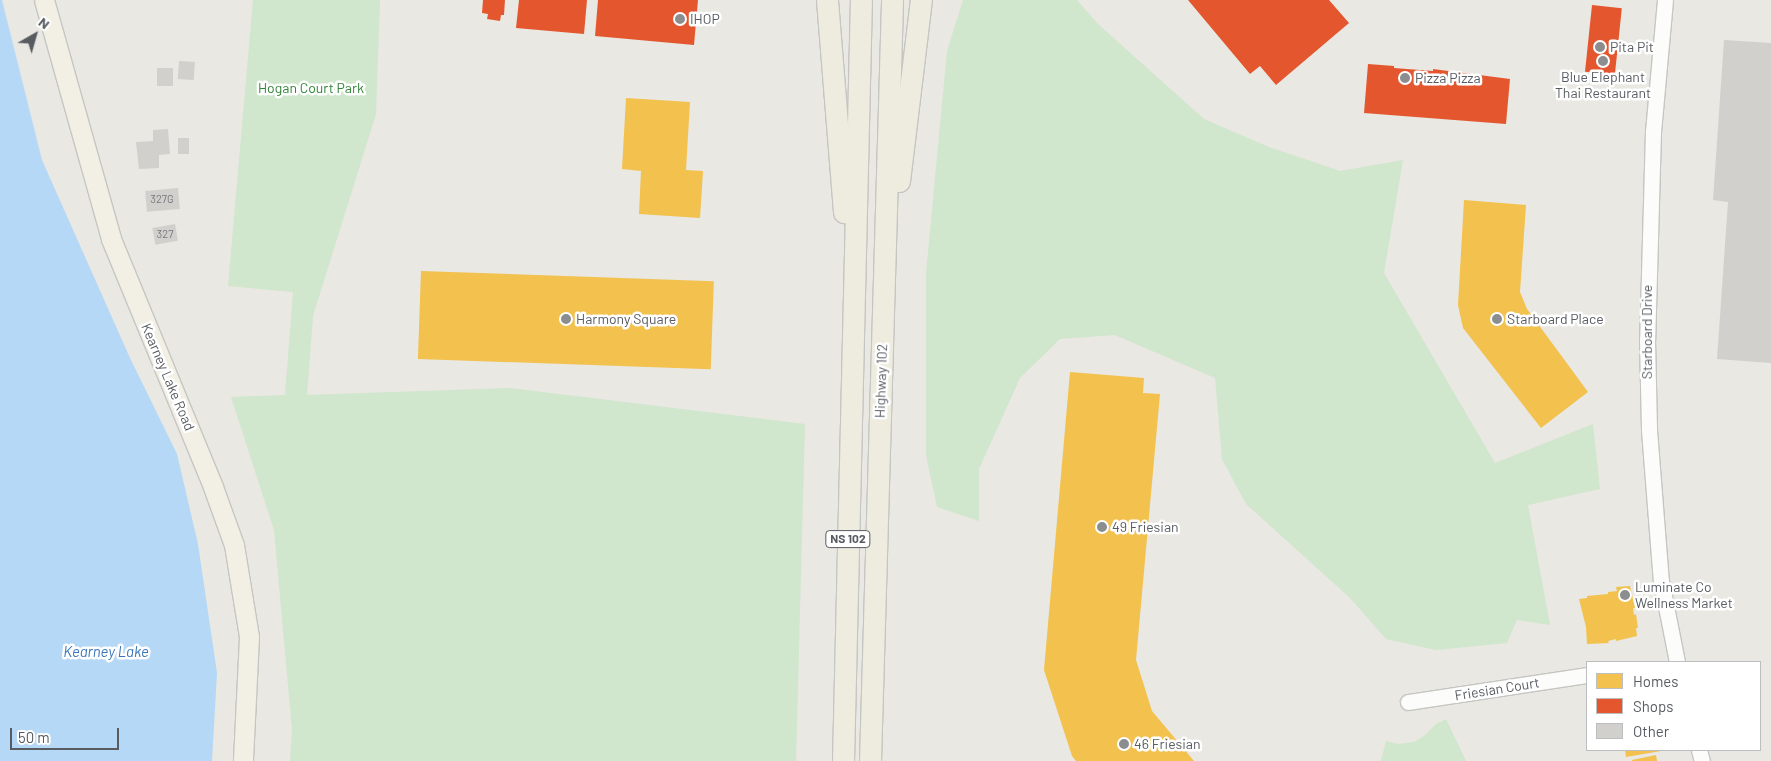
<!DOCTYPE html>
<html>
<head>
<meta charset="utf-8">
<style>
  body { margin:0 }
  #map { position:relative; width:1771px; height:761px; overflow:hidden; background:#e9e8e2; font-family:Barlow,sans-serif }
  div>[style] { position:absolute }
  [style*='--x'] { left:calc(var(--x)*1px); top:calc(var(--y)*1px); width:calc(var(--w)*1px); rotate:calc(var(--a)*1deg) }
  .green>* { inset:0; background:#d0e6cd }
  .water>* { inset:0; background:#b4d8f6 }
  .homes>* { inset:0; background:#f2c14e; transform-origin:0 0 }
  .shops>* { inset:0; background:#e4572e; transform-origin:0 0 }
  .building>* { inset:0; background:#d1d0cc; transform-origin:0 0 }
  .roads { filter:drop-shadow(1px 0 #c5c5c3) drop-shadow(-1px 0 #c5c5c3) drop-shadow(0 1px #c5c5c3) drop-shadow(0 -1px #c5c5c3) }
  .minor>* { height:15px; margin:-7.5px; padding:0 7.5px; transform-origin:7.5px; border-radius:7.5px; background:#fcfcfb }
  .major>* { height:19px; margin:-9.5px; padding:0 9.5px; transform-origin:9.5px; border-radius:9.5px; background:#f2f0e5 }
  .highway>* { height:21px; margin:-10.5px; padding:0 10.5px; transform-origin:10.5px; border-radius:10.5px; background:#eeebdf }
  .dots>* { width:14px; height:14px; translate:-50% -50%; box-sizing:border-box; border:2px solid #fff; border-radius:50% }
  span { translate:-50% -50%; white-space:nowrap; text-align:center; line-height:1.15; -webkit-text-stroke:5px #fff; paint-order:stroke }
  .number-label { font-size:11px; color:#787a7d }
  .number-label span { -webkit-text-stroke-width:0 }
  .shield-label span { padding:1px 4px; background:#fff; border:1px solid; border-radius:4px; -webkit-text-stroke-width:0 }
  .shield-label { font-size:12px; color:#585c61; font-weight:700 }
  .poi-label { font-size:14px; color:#585c61 }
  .left { translate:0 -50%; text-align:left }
  .park-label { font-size:14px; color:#338539 }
  .street-label { font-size:14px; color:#585c61 }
  .water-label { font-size:15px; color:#3c76ba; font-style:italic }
  .legend { position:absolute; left:1586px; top:661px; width:175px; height:90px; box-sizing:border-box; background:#fff; border:1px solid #bcbec0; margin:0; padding:6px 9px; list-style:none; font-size:15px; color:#585c61 }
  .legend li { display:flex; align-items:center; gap:10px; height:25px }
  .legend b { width:25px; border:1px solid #bcbec0 }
  .north { position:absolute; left:10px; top:10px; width:50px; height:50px; -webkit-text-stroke:4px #fff; paint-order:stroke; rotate:38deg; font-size:14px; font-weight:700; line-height:20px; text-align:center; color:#585c61 }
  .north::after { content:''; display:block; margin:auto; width:18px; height:22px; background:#585c61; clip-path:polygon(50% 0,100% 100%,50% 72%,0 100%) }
  .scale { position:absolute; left:10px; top:728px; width:109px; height:22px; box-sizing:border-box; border:2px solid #585c61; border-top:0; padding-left:6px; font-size:15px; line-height:18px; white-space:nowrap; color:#585c61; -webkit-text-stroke:4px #fff; paint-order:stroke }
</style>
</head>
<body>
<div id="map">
  <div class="green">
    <div style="clip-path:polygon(253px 0,380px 0,376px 114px,313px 316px,307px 395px,510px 388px,805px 424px,796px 761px,290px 761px,292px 730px,274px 530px,231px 397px,285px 395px,293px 292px,228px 286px)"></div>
    <div style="clip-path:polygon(963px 0,1077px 0,1098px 24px,1204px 119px,1269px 147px,1340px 171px,1403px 160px,1384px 273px,1495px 463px,1593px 424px,1600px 489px,1528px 505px,1550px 625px,1517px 620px,1507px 643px,1436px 650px,1386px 639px,1350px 598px,1246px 504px,1222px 459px,1215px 378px,1115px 335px,1060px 339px,1020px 378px,979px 469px,979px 521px,937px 507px,926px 455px,926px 273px,947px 51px)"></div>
    <div style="clip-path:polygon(1446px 719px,1466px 761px,1381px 761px,1386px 741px,1398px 744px,1414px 742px,1424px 736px,1436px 724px)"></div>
  </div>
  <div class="water">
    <div style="clip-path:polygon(0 0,2px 0,42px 160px,130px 358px,177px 454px,198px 544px,217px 673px,212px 761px,0 761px)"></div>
  </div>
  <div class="homes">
    <div style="clip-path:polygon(626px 98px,690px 102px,686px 170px,703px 171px,700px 218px,639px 214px,641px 171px,622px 169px)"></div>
    <div style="clip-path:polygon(1464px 200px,1526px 205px,1520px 292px,1527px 309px,1588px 392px,1541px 428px,1463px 328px,1458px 305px)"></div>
    <div style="left:421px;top:271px;width:293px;height:88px;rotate:2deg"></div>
    <div style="clip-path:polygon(1070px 372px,1144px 378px,1143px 393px,1160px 394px,1136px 660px,1152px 711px,1194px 761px,1076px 761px,1072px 756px,1044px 670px)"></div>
    <div style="clip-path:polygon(1630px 586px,1635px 608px,1633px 608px,1634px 615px,1636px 614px,1638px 628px,1636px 628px,1637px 636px,1616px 641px,1616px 639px,1608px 641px,1609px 643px,1587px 644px,1586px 627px,1579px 599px,1587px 598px,1587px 596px,1608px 594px,1608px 592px,1617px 591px,1616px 587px)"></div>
    <div style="clip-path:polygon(1625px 750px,1661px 750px,1661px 751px,1626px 757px)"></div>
    <div style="clip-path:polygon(1656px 755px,1657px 761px,1632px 761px,1632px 760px)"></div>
  </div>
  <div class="shops">
    <div style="clip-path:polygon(483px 0,505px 0,504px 15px,501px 15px,500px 21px,487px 19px,488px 14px,482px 13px)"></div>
    <div style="clip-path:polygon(519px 0,587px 0,584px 34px,516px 28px)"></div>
    <div style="clip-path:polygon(598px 0,698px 0,694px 45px,595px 36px)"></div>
    <div style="clip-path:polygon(1188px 0,1329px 0,1349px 23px,1276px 85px,1260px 66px,1250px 74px)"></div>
    <div style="left:1592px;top:5px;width:30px;height:67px;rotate:6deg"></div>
    <div style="clip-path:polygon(1368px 64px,1394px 66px,1394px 68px,1433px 71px,1433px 69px,1510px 79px,1506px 124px,1364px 113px)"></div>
  </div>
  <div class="building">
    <div style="clip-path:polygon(1724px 40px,1771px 43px,1771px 363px,1717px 359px,1728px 202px,1713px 200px)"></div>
    <div style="left:179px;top:61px;width:16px;height:18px;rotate:4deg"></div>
    <div style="left:157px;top:68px;width:16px;height:18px"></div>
    <div style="clip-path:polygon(168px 129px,170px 154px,159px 155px,159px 168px,139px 169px,136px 142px,153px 141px,153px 130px)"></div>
    <div style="left:178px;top:138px;width:11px;height:16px"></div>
    <div style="left:178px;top:188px;width:21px;height:33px;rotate:85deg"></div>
    <div style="left:175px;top:224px;width:17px;height:23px;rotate:80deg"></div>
  </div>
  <div class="roads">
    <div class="minor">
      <div style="--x:1665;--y:0;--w:132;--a:95.2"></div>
      <div style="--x:1653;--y:131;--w:209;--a:91.6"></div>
      <div style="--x:1647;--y:340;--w:90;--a:88.7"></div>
      <div style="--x:1649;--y:430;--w:151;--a:85.5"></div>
      <div style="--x:1661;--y:581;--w:83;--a:78.8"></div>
      <div style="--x:1408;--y:702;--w:181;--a:-8.6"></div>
      <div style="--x:1699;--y:750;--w:11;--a:75"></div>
    </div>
    <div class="major">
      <div style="--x:44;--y:0;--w:248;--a:74.3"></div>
      <div style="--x:111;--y:239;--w:268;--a:67.6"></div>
      <div style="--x:213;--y:487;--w:62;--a:70.1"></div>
      <div style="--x:234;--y:545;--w:93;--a:80.7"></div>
      <div style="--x:249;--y:637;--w:124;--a:92.8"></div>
    </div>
    <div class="highway">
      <div style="--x:827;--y:0;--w:213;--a:85.4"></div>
      <div style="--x:899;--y:181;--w:182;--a:-83.1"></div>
      <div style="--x:843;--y:761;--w:761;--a:-88.65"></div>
      <div style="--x:870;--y:761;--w:761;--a:-88.34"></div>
    </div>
  </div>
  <div class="dots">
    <div style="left:680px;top:19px;background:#8b8d8e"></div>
    <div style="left:1600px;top:47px;background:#8b8d8e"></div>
    <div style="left:1603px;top:61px;background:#8b8d8e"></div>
    <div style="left:1405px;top:78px;background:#8b8d8e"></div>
    <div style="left:566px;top:319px;background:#8b8d8e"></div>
    <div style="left:1497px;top:319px;background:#8b8d8e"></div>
    <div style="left:1102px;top:527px;background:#8b8d8e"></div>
    <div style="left:1625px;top:595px;background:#8b8d8e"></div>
    <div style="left:1124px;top:744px;background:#8b8d8e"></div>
  </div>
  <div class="number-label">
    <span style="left:162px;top:199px">327G</span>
    <span style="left:165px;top:234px">327</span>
  </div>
  <div class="shield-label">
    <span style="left:848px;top:539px">NS 102</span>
  </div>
  <div class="poi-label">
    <span class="left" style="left:690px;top:19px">IHOP</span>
    <span class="left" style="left:1610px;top:47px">Pita Pit</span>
    <span style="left:1603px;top:85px">Blue Elephant<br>Thai Restaurant</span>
    <span class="left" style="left:1415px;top:78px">Pizza Pizza</span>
    <span class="left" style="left:576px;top:319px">Harmony Square</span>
    <span class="left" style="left:1507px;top:319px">Starboard Place</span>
    <span class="left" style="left:1112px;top:527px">49 Friesian</span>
    <span class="left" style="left:1635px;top:595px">Luminate Co<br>Wellness Market</span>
    <span class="left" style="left:1134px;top:744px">46 Friesian</span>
  </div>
  <div class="park-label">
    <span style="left:311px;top:88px">Hogan Court Park</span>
  </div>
  <div class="street-label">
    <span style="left:1647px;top:332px;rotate:-90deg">Starboard Drive</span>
    <span style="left:168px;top:377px;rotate:67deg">Kearney Lake Road</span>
    <span style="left:881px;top:381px;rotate:-88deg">Highway 102</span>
    <span style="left:1497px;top:689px;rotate:-9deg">Friesian Court</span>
  </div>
  <div class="water-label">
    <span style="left:106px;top:652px">Kearney Lake</span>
  </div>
  <ul class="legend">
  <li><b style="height:14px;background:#f2c14e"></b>Homes</li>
  <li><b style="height:14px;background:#e4572e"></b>Shops</li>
  <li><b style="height:14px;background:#d1d0cc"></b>Other</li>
  </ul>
  <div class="north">N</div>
  <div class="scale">50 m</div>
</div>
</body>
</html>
